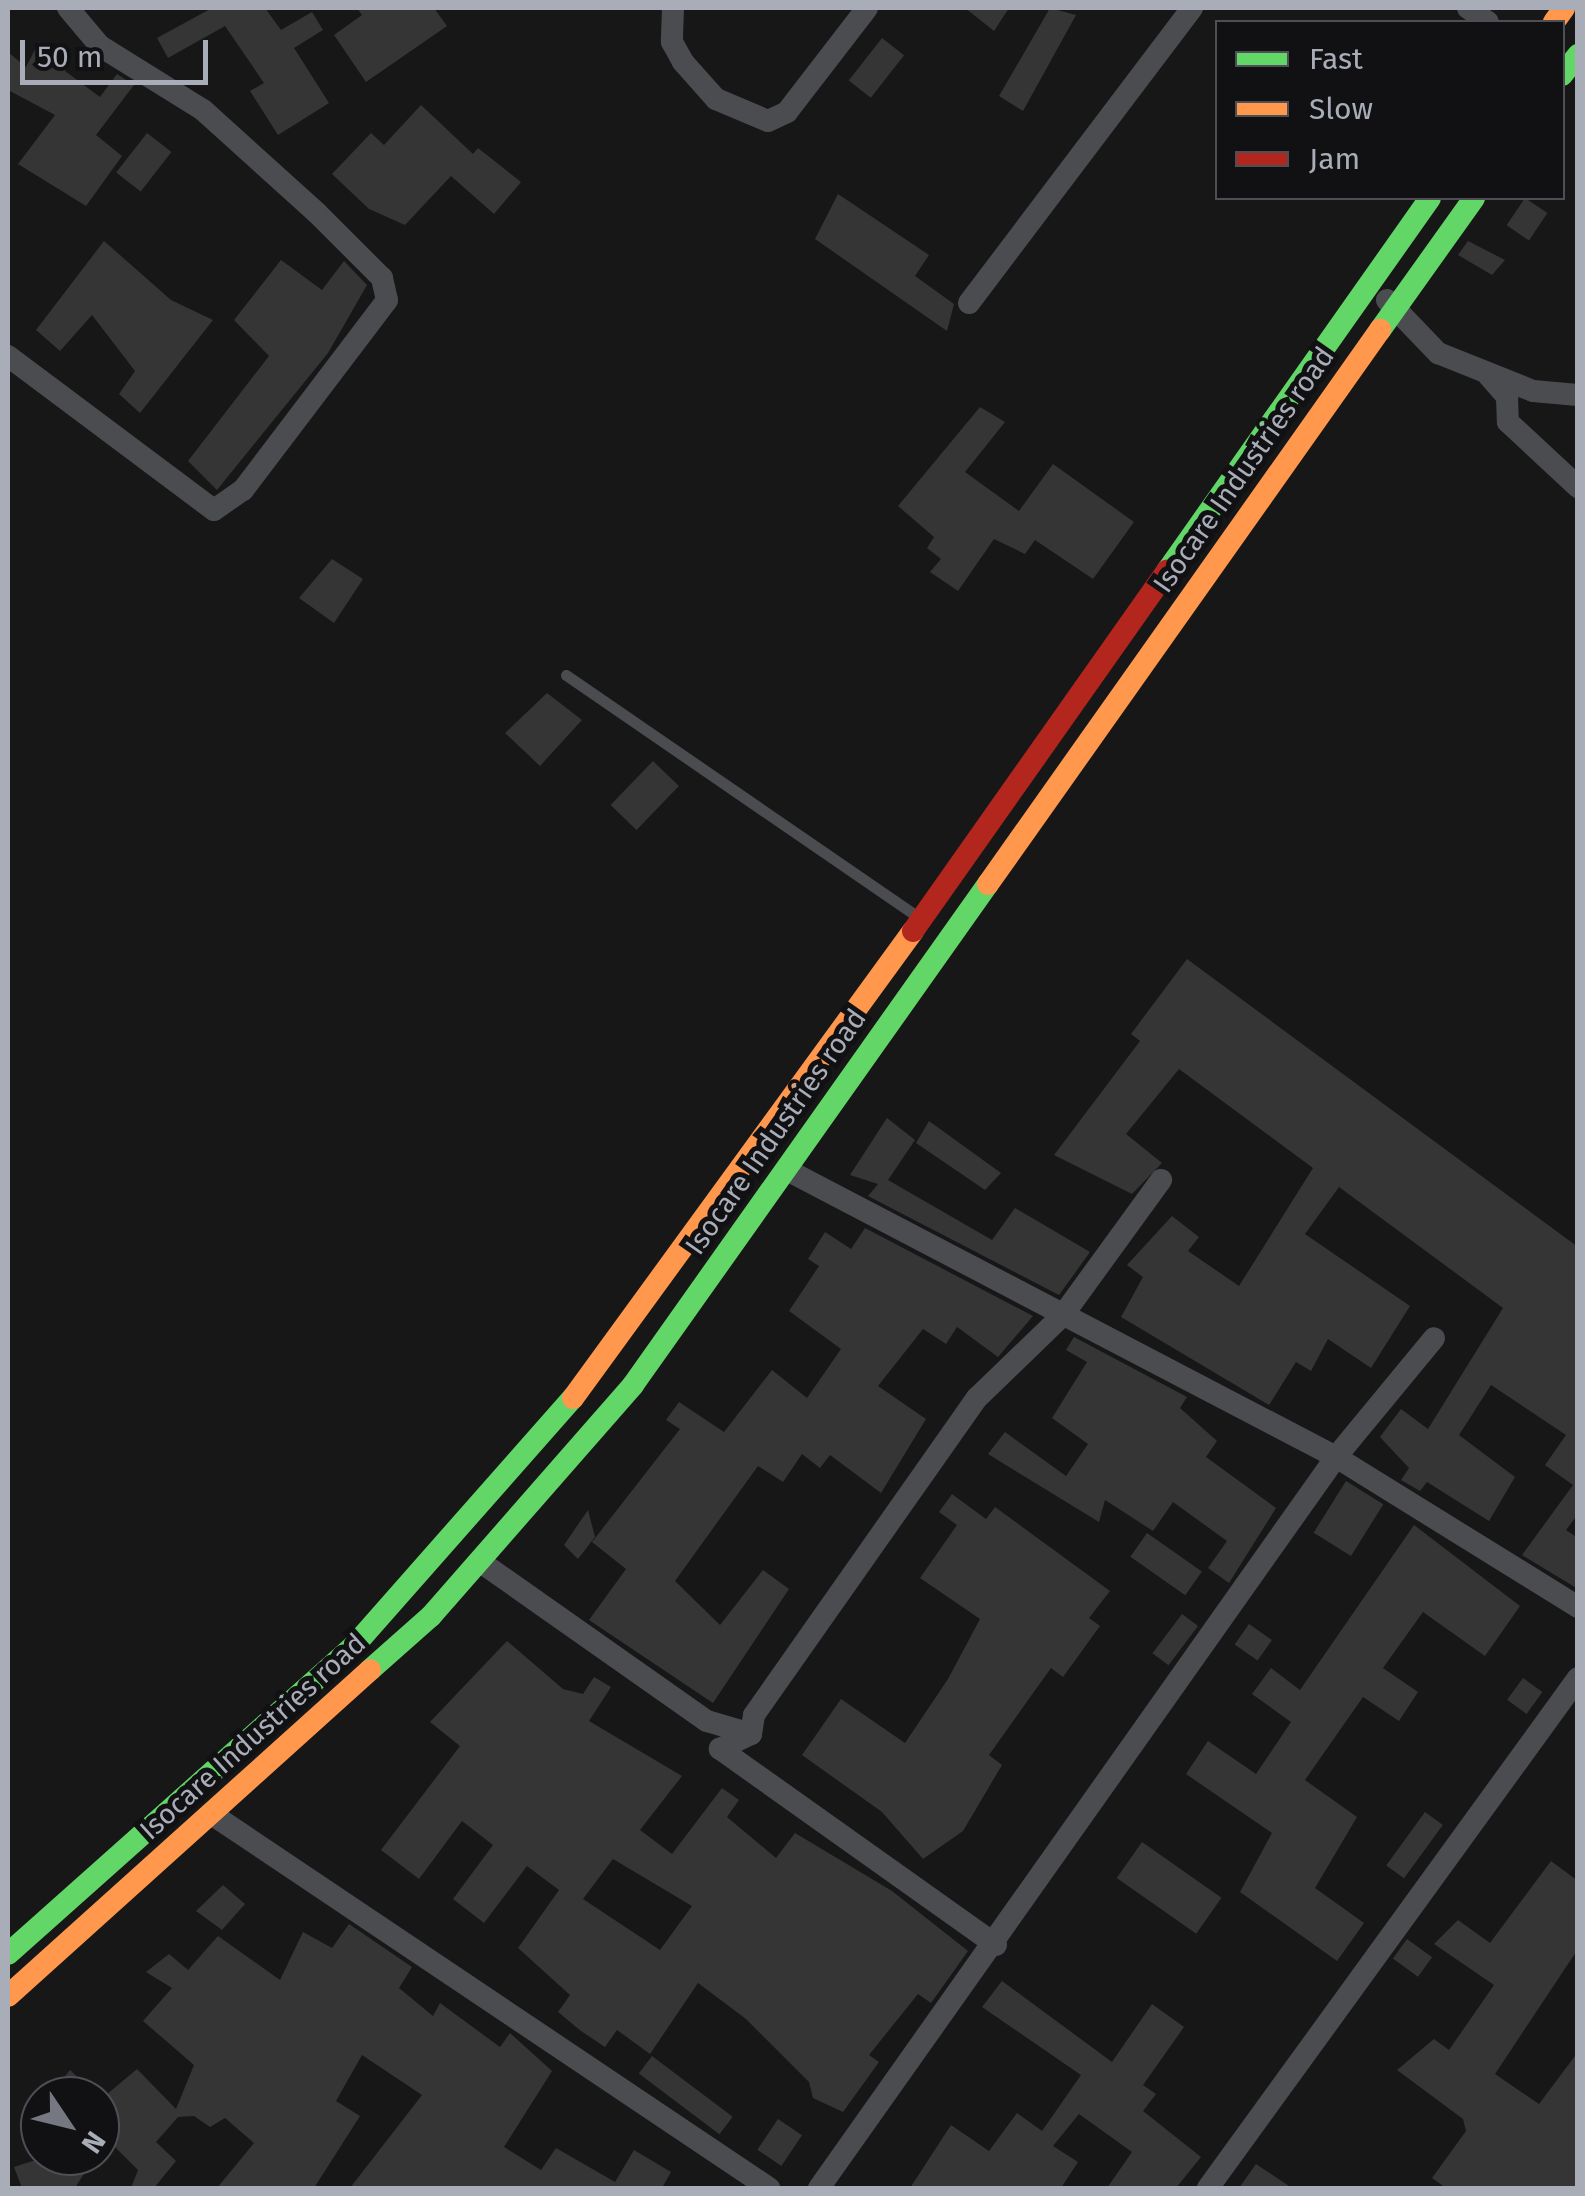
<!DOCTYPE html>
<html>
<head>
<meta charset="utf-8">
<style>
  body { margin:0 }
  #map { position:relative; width:1585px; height:2196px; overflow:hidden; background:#171717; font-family:"Fira Sans",sans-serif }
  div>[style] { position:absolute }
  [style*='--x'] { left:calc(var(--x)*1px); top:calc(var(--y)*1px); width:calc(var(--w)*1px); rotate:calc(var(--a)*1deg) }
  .building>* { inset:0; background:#353536; transform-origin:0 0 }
  .lane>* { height:11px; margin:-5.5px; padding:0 5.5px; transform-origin:5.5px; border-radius:5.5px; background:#4b4c50 }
  .street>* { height:22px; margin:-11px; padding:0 11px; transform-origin:11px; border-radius:11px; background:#4b4c50 }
  .fast>* { height:22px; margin:-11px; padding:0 11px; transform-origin:11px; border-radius:11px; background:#63d668 }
  .slow>* { height:22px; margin:-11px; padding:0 11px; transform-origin:11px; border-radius:11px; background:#ff974d }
  .jam>* { height:22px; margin:-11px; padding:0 11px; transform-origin:11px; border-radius:11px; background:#b3261e }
  span { translate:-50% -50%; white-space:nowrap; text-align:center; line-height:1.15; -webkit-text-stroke:10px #111113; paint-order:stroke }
  .street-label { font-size:28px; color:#a8adb8 }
  .frame { position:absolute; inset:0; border:10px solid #a8adb8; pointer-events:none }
  .legend { position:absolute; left:1215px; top:20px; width:350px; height:180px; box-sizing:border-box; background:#111113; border:2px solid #4d4f55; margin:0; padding:12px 18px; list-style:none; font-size:30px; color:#a8adb8 }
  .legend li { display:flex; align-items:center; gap:20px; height:50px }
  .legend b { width:50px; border:2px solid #4d4f55 }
  .north { position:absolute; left:20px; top:2076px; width:100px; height:100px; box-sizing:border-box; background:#111113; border:2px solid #4d4f55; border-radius:50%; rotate:125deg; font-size:28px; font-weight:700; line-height:40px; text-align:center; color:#a8adb8 }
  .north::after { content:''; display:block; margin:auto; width:35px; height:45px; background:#757880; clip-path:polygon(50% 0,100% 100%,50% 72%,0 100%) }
  .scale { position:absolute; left:20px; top:40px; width:188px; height:45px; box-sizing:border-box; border:5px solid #a8adb8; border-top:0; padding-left:12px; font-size:30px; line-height:35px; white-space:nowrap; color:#a8adb8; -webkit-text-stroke:8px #111113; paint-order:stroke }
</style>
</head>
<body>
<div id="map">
  <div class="building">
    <div style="clip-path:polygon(212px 8px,265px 8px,281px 30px,312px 12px,323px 30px,294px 48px,329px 103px,278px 135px,250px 91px,264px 83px,225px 26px,168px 58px,157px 38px)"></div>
    <div style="clip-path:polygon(357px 8px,434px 8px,447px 26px,366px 82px,334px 35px,362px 15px)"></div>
    <div style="clip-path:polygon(965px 8px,1009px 8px,994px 31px)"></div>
    <div style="clip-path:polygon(1050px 8px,1076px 15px,1023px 111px,999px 96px)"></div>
    <div style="left:882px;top:38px;width:28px;height:54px;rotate:38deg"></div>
    <div style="clip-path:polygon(39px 42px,71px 59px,65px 71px,100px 97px,117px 74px,134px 85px,96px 135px,122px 156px,86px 206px,18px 164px,55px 115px,8px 90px,8px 52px,26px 67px)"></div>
    <div style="clip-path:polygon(421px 105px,473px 154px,478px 148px,521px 182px,494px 214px,451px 176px,405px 225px,369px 209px,332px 174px,371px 133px,384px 145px)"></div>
    <div style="left:147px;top:133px;width:31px;height:50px;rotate:38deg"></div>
    <div style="clip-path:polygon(838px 194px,929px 255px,915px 276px,954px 304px,947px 331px,815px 239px)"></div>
    <div style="left:1525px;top:198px;width:27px;height:33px;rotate:34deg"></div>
    <div style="clip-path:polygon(104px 241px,171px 300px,213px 320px,140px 413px,119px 394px,135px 371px,92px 315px,60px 351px,36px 330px)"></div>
    <div style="clip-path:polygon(1468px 241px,1505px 260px,1492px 275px,1458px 255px)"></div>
    <div style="clip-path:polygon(281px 260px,322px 290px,344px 261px,367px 285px,328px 353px,217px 490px,188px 461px,269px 356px,234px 320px)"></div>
    <div style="clip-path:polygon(980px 407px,1005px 422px,965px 472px,1019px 511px,1053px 464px,1134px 522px,1093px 579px,1035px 540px,1025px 554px,994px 539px,958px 591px,930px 572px,941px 559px,927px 548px,934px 537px,898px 506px)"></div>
    <div style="clip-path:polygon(332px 559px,363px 579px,334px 623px,299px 598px)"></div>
    <div style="clip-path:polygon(547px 693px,582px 720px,540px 766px,505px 733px)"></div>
    <div style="left:653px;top:761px;width:36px;height:61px;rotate:44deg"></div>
    <div style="clip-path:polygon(1187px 959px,1578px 1247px,1578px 1514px,1566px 1530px,1578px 1538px,1578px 1589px,1522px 1555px,1573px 1485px,1545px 1465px,1566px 1435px,1491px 1385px,1459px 1435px,1515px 1477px,1489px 1521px,1427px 1482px,1420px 1491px,1401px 1480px,1409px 1468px,1380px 1437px,1401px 1409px,1428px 1429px,1503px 1308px,1339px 1187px,1305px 1234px,1410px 1306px,1371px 1368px,1328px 1339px,1311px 1371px,1296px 1362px,1269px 1405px,1121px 1317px,1143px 1277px,1127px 1265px,1172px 1216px,1199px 1237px,1188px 1251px,1239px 1286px,1313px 1168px,1179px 1069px,1126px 1134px,1162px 1163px,1132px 1194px,1054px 1155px,1140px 1041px,1131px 1034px)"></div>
    <div style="clip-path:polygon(887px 1118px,915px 1140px,888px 1180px,992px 1240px,1015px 1208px,1090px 1252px,1059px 1295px,868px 1196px,878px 1184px,850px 1175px)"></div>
    <div style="clip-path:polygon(929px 1121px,1001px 1173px,985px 1190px,916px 1143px)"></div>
    <div style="clip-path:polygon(865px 1228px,1033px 1316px,998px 1357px,957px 1327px,946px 1344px,923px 1329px,878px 1386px,926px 1419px,881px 1493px,830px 1455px,820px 1468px,802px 1454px,783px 1482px,758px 1466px,675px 1581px,720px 1625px,763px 1570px,789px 1589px,713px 1703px,589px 1620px,626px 1569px,592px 1542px,680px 1429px,666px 1420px,679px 1402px,724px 1432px,772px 1370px,807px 1398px,841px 1349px,789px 1311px,819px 1266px,808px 1259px,825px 1232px,851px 1249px)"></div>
    <div style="clip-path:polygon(1074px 1337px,1187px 1397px,1180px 1408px,1217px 1441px,1206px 1457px,1276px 1508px,1229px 1583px,1208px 1568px,1227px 1541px,1173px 1502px,1153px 1531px,1105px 1500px,1099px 1522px,988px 1454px,1005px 1432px,1066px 1476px,1088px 1444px,1052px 1418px,1087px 1362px,1066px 1350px)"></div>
    <div style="left:1346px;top:1481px;width:44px;height:61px;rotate:32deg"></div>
    <div style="clip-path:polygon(952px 1494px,986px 1519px,995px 1507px,1110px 1591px,1089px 1618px,1100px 1626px,1063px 1677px,1051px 1668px,989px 1755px,1002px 1765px,963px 1831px,923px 1859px,882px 1812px,802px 1755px,841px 1699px,905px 1743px,948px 1679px,980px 1619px,920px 1578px,957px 1525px,939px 1512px)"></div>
    <div style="clip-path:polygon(588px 1510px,595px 1537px,578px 1559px,564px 1545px)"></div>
    <div style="clip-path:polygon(1414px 1525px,1520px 1606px,1485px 1656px,1423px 1612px,1383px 1668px,1418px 1692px,1399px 1721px,1363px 1697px,1305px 1780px,1357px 1817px,1315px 1888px,1364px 1923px,1337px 1961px,1240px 1892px,1272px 1833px,1186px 1774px,1208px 1741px,1256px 1774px,1291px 1722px,1252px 1694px,1271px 1668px,1300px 1690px)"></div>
    <div style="left:1147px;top:1533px;width:67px;height:29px;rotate:35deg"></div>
    <div style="left:1182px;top:1614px;width:20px;height:49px;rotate:37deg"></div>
    <div style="left:1249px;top:1624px;width:28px;height:25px;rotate:35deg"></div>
    <div style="clip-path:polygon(evenodd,507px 1641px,563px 1689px,583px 1694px,594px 1677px,611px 1687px,589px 1721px,682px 1776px,640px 1830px,672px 1854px,722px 1788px,739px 1800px,727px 1817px,776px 1858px,795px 1833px,892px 1891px,968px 1951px,931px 2003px,918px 1994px,869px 2055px,879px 2062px,843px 2112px,813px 2098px,809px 2082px,746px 2019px,698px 1983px,650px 2054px,617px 2030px,605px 2047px,581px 2031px,558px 2012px,570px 1995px,518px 1948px,559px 1890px,527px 1866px,484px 1923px,453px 1899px,493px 1845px,462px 1821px,419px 1879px,381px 1850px,460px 1746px,430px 1722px,507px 1641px,613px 1859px,692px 1906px,660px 1950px,583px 1899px,613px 1859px)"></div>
    <div style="left:1523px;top:1678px;width:24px;height:27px;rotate:36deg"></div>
    <div style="left:1425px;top:1812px;width:22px;height:66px;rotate:36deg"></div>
    <div style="left:1142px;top:1842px;width:97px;height:44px;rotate:35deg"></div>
    <div style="clip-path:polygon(1551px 1861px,1578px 1881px,1578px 1949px,1495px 2074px,1539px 2104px,1578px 2052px,1578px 2188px,1446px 2188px,1432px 2178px,1466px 2131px,1463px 2119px,1397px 2070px,1434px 2039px,1449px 2050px,1494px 1985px,1434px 1944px,1458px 1920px,1490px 1943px)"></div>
    <div style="clip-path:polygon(223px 1885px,245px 1904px,222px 1930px,196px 1911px)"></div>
    <div style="clip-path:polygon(349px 1924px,412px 1967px,399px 1988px,433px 2016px,440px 2003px,500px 2047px,510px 2033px,552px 2071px,504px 2147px,541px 2170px,556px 2148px,615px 2182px,634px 2150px,671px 2172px,662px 2188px,350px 2188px,422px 2095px,362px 2055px,336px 2101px,360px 2116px,314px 2188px,217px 2188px,254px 2143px,225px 2118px,210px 2127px,194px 2116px,178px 2117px,156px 2142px,176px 2161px,154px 2188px,131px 2188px,138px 2170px,100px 2132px,100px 2100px,137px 2069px,176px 2109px,194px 2065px,143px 2021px,172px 1988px,146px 1972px,169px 1954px,188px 1970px,218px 1936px,280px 1980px,303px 1932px,332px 1948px)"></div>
    <div style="left:1407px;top:1939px;width:31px;height:24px;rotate:36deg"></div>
    <div style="clip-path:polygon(1002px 1981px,1112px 2062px,1152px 2004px,1184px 2027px,1143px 2085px,1156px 2094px,1143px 2111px,1201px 2157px,1176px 2188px,1107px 2188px,1132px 2152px,1079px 2114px,1053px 2146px,1078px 2162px,1061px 2188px,910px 2188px,951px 2125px,989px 2151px,1017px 2113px,1042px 2131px,1081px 2075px,982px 2007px)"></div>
    <div style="left:652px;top:2056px;width:101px;height:22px;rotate:37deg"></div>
    <div style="clip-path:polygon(70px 2070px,97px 2096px,49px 2096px)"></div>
    <div style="left:778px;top:2119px;width:29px;height:37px;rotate:34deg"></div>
    <div style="clip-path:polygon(48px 2156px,95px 2156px,75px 2188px,22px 2188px,14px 2167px)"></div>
    <div style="clip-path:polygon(1256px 2164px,1292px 2188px,1239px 2188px)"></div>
  </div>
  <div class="lane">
    <div style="--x:566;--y:675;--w:426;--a:34.5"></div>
  </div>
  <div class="street">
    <div style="--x:673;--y:8;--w:34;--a:92"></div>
    <div style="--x:672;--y:42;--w:23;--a:61"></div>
    <div style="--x:683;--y:62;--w:50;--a:48.3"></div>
    <div style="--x:716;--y:99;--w:56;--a:22.9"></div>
    <div style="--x:768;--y:121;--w:21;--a:-25"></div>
    <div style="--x:787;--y:112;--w:131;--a:-52.4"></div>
    <div style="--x:1468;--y:8;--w:24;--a:35"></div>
    <div style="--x:1387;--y:300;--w:74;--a:46.1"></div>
    <div style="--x:1438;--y:353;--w:102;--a:21.8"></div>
    <div style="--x:1533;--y:391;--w:45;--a:5.1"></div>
    <div style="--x:969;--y:303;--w:370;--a:-52.9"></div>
    <div style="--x:8;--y:356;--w:257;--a:36.8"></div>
    <div style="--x:214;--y:510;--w:35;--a:-35"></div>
    <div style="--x:243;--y:490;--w:238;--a:-52.8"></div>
    <div style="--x:387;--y:300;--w:23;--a:-103"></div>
    <div style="--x:382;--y:278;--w:92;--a:-135"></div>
    <div style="--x:317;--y:213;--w:154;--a:-137.9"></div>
    <div style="--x:203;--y:110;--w:121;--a:-148.1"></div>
    <div style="--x:100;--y:46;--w:50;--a:-130.1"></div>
    <div style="--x:1489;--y:376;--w:28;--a:49"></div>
    <div style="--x:1507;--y:397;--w:25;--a:88"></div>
    <div style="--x:1508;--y:422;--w:96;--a:42.9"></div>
    <div style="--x:787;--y:1170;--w:619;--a:27.6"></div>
    <div style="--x:1336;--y:1457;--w:285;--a:31.8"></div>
    <div style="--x:482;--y:1563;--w:275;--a:35.1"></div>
    <div style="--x:707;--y:1721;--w:46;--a:16.5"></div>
    <div style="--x:213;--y:1815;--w:670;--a:33.86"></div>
    <div style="--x:996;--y:1945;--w:339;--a:-144.6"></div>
    <div style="--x:720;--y:1749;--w:34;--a:-26"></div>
    <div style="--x:751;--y:1734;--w:19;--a:-81"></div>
    <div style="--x:754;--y:1715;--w:388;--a:-54.9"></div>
    <div style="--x:977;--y:1398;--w:120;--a:-44"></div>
    <div style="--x:1063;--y:1315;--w:167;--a:-54"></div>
    <div style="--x:819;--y:2188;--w:895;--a:-54.73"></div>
    <div style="--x:1336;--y:1457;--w:154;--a:-50.5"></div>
    <div style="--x:1208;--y:2188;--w:630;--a:-54.04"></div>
  </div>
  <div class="fast">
    <div style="--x:1562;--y:75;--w:26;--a:-51"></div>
    <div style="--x:1380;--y:330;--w:162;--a:-54.5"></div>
    <div style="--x:1167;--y:571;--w:456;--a:-54.8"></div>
    <div style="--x:370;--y:1670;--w:81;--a:-41.5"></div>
    <div style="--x:431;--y:1616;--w:307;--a:-48.8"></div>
    <div style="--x:633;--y:1385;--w:614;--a:-54.68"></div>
    <div style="--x:8;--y:1954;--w:463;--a:-41.7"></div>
    <div style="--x:354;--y:1646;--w:331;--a:-48.6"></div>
  </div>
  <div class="slow">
    <div style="--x:1554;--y:22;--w:17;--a:-54"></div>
    <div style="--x:988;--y:884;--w:679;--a:-54.72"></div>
    <div style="--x:573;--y:1398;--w:578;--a:-53.94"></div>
    <div style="--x:8;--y:1996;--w:487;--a:-42"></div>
  </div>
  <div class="jam">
    <div style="--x:913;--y:931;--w:441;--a:-54.8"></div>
  </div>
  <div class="street-label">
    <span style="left:1244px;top:470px;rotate:-55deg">Isocare Industries road</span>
    <span style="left:776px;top:1132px;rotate:-55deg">Isocare Industries road</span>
    <span style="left:253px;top:1737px;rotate:-42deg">Isocare Industries road</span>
  </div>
  <div class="frame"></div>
  <ul class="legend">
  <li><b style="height:12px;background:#63d668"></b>Fast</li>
  <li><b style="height:12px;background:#ff974d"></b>Slow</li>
  <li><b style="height:12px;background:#b3261e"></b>Jam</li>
  </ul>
  <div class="north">N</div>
  <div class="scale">50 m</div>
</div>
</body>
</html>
